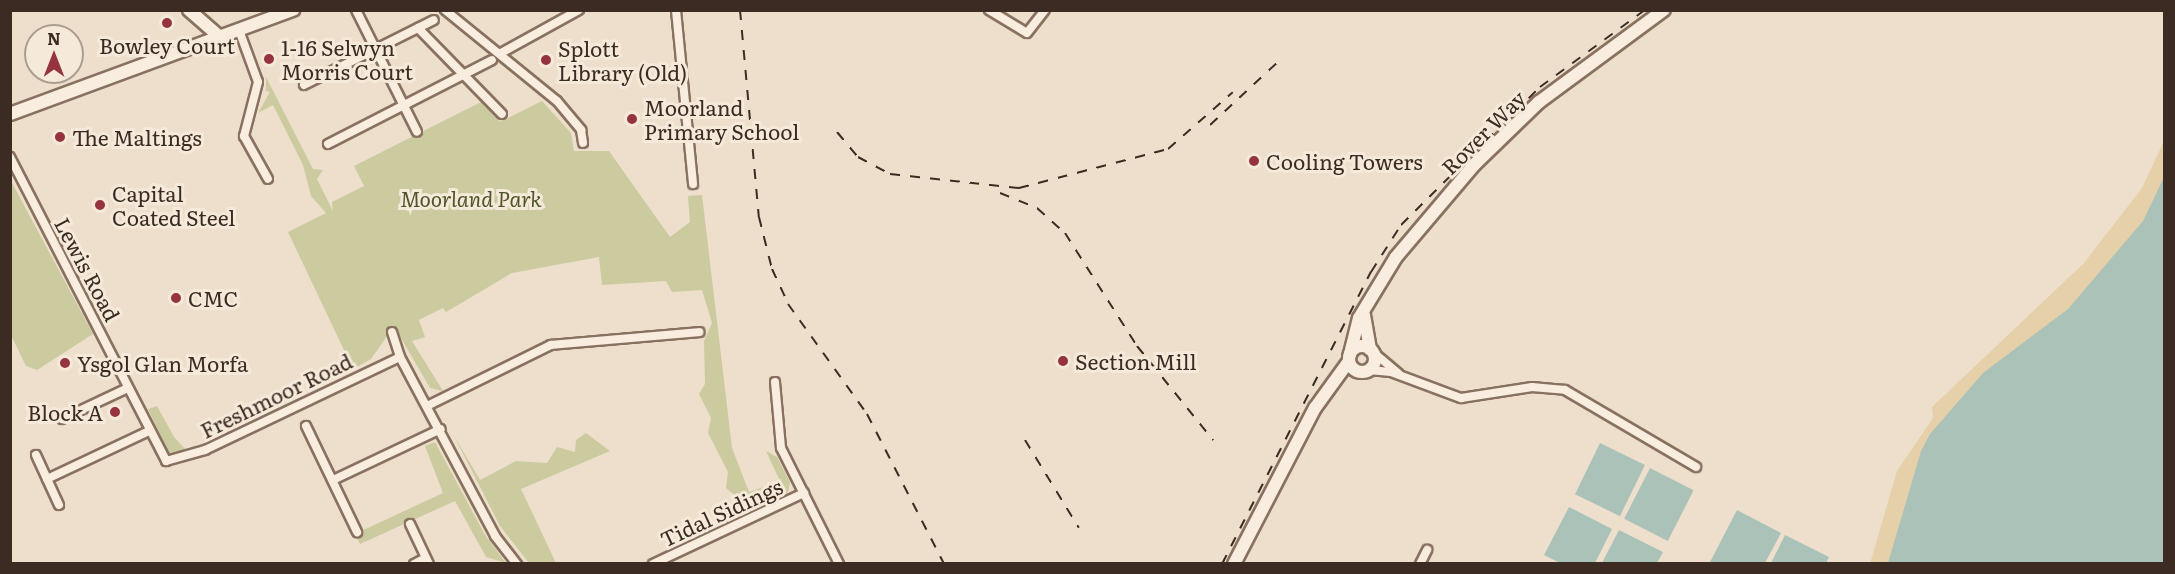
<!DOCTYPE html>
<html>
<head>
<meta charset="utf-8">
<style>
  body { margin:0 }
  #map { position:relative; width:2175px; height:574px; overflow:hidden; background:#eddfcb; font-family:Literata,serif }
  div>[style] { position:absolute }
  [style*='--x'] { left:calc(var(--x)*1px); top:calc(var(--y)*1px); width:calc(var(--w)*1px); rotate:calc(var(--a)*1deg) }
  .green>* { inset:0; background:#cbcb9f }
  .sand>* { inset:0; background:#e6d0aa }
  .water>* { inset:0; background:#abc2b9; transform-origin:0 0 }
  .roads { filter:drop-shadow(2px 0 #897160) drop-shadow(-2px 0 #897160) drop-shadow(0 2px #897160) drop-shadow(0 -2px #897160) }
  .street>* { height:8px; margin:-4px; padding:0 4px; transform-origin:4px; border-radius:4px; background:#f8edde }
  .secondary>* { height:12px; margin:-6px; padding:0 6px; transform-origin:6px; border-radius:6px; background:#f8edde }
  .secondary>.ring { margin:-6px; padding:0; box-sizing:content-box; background:none; border:12px solid #f8edde; border-radius:50% }
  .rail>* { height:2px; margin-top:-1px; transform-origin:0; background:repeating-linear-gradient(90deg,#3b2b22 0 10px,transparent 0 20px) }
  .dots>* { width:16px; height:16px; translate:-50% -50%; box-sizing:border-box; border:3px solid #f5eada; border-radius:50% }
  span { translate:-50% -50%; white-space:nowrap; text-align:center; line-height:1.15; -webkit-text-stroke:6px #f5eada; paint-order:stroke }
  .poi-label { font-size:21px; color:#3b2b22 }
  .left { translate:0 -50%; text-align:left }
  .right { translate:-100% -50%; text-align:right }
  .street-label { font-size:21px; color:#3b2b22 }
  .park-label { font-size:21px; color:#50562a; font-style:italic }
  .frame { position:absolute; inset:0; border:12px solid #3b2b22; pointer-events:none }
  .north { position:absolute; left:24px; top:24px; width:60px; height:60px; box-sizing:border-box; background:#f5eada; border:2px solid #ab9e90; border-radius:50%; rotate:0deg; font-size:16px; font-weight:700; line-height:24px; text-align:center; color:#3b2b22 }
  .north::after { content:''; display:block; margin:auto; width:21px; height:27px; background:#95333e; clip-path:polygon(50% 0,100% 100%,50% 72%,0 100%) }
</style>
</head>
<body>
<div id="map">
  <div class="green">
    <div style="clip-path:polygon(266px 77px,313px 169px,323px 170px,317px 179px,333px 211px,332px 202px,364px 186px,354px 166px,481px 102px,500px 122px,542px 101px,571px 133px,574px 151px,609px 151px,670px 237px,690px 222px,688px 196px,702px 195px,732px 448px,749px 492px,780px 481px,766px 451px,777px 457px,790px 482px,788px 492px,753px 510px,726px 488px,728px 472px,708px 433px,711px 418px,699px 394px,705px 384px,704px 341px,712px 323px,702px 290px,672px 292px,666px 281px,602px 285px,599px 257px,512px 273px,446px 312px,443px 308px,419px 320px,425px 337px,412px 341px,443px 391px,430px 388px,394px 326px,371px 359px,353px 369px,288px 232px,326px 213px,311px 196px,303px 165px,273px 105px,258px 113px,270px 92px,266px 91px)"></div>
    <div style="clip-path:polygon(11px 181px,93px 334px,37px 370px,26px 366px,11px 335px)"></div>
    <div style="clip-path:polygon(157px 406px,174px 437px,186px 450px,169px 453px,148px 409px)"></div>
    <div style="clip-path:polygon(586px 433px,610px 451px,521px 489px,556px 563px,529px 563px,500px 526px,453px 434px,480px 480px,516px 461px,547px 463px,557px 447px,575px 452px,576px 440px)"></div>
    <div style="clip-path:polygon(435px 442px,485px 535px,506px 563px,486px 557px,455px 501px,360px 544px,355px 534px,443px 493px,425px 446px)"></div>
  </div>
  <div class="sand">
    <div style="clip-path:polygon(2164px 141px,2164px 262px,1916px 563px,1870px 564px,1897px 471px,1933px 418px,1932px 407px,2084px 263px,2142px 188px)"></div>
  </div>
  <div class="water">
    <div style="clip-path:polygon(2164px 177px,2164px 563px,1888px 563px,1921px 451px,1930px 434px,1983px 373px,2068px 309px,2143px 221px)"></div>
    <div style="left:1600px;top:443px;width:50px;height:57px;rotate:26deg"></div>
    <div style="left:1650px;top:468px;width:49px;height:57px;rotate:27deg"></div>
    <div style="clip-path:polygon(1569px 507px,1612px 529px,1595px 563px,1560px 563px,1544px 555px)"></div>
    <div style="clip-path:polygon(1737px 510px,1781px 533px,1765px 563px,1710px 562px)"></div>
    <div style="clip-path:polygon(1619px 530px,1663px 552px,1657px 563px,1602px 563px)"></div>
    <div style="clip-path:polygon(1785px 535px,1829px 557px,1826px 563px,1771px 563px)"></div>
  </div>
  <div class="roads">
    <div class="street">
      <div style="--x:356;--y:10;--w:136;--a:63.4"></div>
      <div style="--x:445;--y:10;--w:144;--a:39.1"></div>
      <div style="--x:557;--y:101;--w:38;--a:50"></div>
      <div style="--x:581;--y:130;--w:13;--a:81"></div>
      <div style="--x:676;--y:10;--w:175;--a:84.4"></div>
      <div style="--x:989;--y:10;--w:44;--a:31.2"></div>
      <div style="--x:1027;--y:33;--w:29;--a:-52"></div>
      <div style="--x:418;--y:28;--w:120;--a:45.7"></div>
      <div style="--x:239;--y:30;--w:55;--a:69.9"></div>
      <div style="--x:258;--y:82;--w:56;--a:104.5"></div>
      <div style="--x:244;--y:136;--w:49;--a:60.8"></div>
      <div style="--x:501;--y:53;--w:89;--a:-28.9"></div>
      <div style="--x:304;--y:85;--w:145;--a:-26.6"></div>
      <div style="--x:328;--y:144;--w:184;--a:-27.1"></div>
      <div style="--x:10;--y:157;--w:342;--a:62.8"></div>
      <div style="--x:166;--y:461;--w:41;--a:-15.8"></div>
      <div style="--x:205;--y:450;--w:216;--a:-25.5"></div>
      <div style="--x:392;--y:332;--w:26;--a:72"></div>
      <div style="--x:400;--y:357;--w:203;--a:62"></div>
      <div style="--x:495;--y:536;--w:36;--a:52"></div>
      <div style="--x:1373;--y:352;--w:33;--a:40"></div>
      <div style="--x:1369;--y:370;--w:22;--a:5"></div>
      <div style="--x:1391;--y:372;--w:75;--a:20.4"></div>
      <div style="--x:1461;--y:398;--w:72;--a:-8.8"></div>
      <div style="--x:1532;--y:387;--w:33;--a:5"></div>
      <div style="--x:1565;--y:390;--w:152;--a:30.4"></div>
      <div style="--x:775;--y:382;--w:66;--a:84.8"></div>
      <div style="--x:781;--y:448;--w:130;--a:63.4"></div>
      <div style="--x:429;--y:405;--w:136;--a:-26.2"></div>
      <div style="--x:551;--y:345;--w:149;--a:-5"></div>
      <div style="--x:62;--y:419;--w:73;--a:-25.2"></div>
      <div style="--x:306;--y:426;--w:118;--a:64.3"></div>
      <div style="--x:36;--y:455;--w:55;--a:65.3"></div>
      <div style="--x:47;--y:479;--w:113;--a:-25.2"></div>
      <div style="--x:333;--y:480;--w:119;--a:-25.3"></div>
      <div style="--x:410;--y:524;--w:44;--a:64.6"></div>
      <div style="--x:414;--y:564;--w:13;--a:-27"></div>
      <div style="--x:653;--y:564;--w:167;--a:-25.2"></div>
      <div style="--x:1420;--y:564;--w:16;--a:-63"></div>
    </div>
    <div class="secondary">
      <div style="--x:189;--y:10;--w:41;--a:41.1"></div>
      <div style="--x:10;--y:114;--w:302;--a:-20.2"></div>
      <div style="--x:1364;--y:315;--w:35;--a:80"></div>
      <div class="ring" style="left:1349px;top:346px;width:14px;height:14px"></div>
      <div style="--x:1349;--y:358;--w:41;--a:-76"></div>
      <div style="--x:1359;--y:318;--w:71;--a:-58.8"></div>
      <div style="--x:1396;--y:257;--w:122;--a:-49.7"></div>
      <div style="--x:1475;--y:164;--w:89;--a:-44.1"></div>
      <div style="--x:1539;--y:102;--w:155;--a:-36.4"></div>
      <div style="--x:1234;--y:564;--w:176;--a:-62.6"></div>
      <div style="--x:1315;--y:408;--w:58;--a:-54.1"></div>
    </div>
  </div>
  <div class="rail">
    <div style="--x:740;--y:10;--w:208;--a:84.8"></div>
    <div style="--x:759;--y:217;--w:54;--a:76"></div>
    <div style="--x:772;--y:269;--w:38;--a:65"></div>
    <div style="--x:788;--y:304;--w:135;--a:54.3"></div>
    <div style="--x:867;--y:414;--w:169;--a:62.8"></div>
    <div style="--x:1210;--y:125;--w:96;--a:-42.9"></div>
    <div style="--x:837;--y:132;--w:33;--a:50"></div>
    <div style="--x:858;--y:157;--w:36;--a:28"></div>
    <div style="--x:890;--y:174;--w:130;--a:6.2"></div>
    <div style="--x:1019;--y:188;--w:154;--a:-14.7"></div>
    <div style="--x:1168;--y:149;--w:86;--a:-41.2"></div>
    <div style="--x:1000;--y:193;--w:40;--a:22"></div>
    <div style="--x:1037;--y:208;--w:38;--a:42"></div>
    <div style="--x:1065;--y:233;--w:134;--a:57.5"></div>
    <div style="--x:1137;--y:346;--w:121;--a:51"></div>
    <div style="--x:1025;--y:440;--w:103;--a:58.5"></div>
    <div style="--x:1222;--y:564;--w:328;--a:-63"></div>
    <div style="--x:1371;--y:272;--w:56;--a:-57.4"></div>
    <div style="--x:1401;--y:225;--w:196;--a:-44.8"></div>
    <div style="--x:1540;--y:87;--w:130;--a:-36.3"></div>
  </div>
  <div class="dots">
    <div style="left:167px;top:23px;background:#95333e"></div>
    <div style="left:269px;top:59px;background:#95333e"></div>
    <div style="left:546px;top:60px;background:#95333e"></div>
    <div style="left:632px;top:119px;background:#95333e"></div>
    <div style="left:60px;top:137px;background:#95333e"></div>
    <div style="left:1254px;top:161px;background:#95333e"></div>
    <div style="left:100px;top:205px;background:#95333e"></div>
    <div style="left:176px;top:298px;background:#95333e"></div>
    <div style="left:1063px;top:361px;background:#95333e"></div>
    <div style="left:65px;top:363px;background:#95333e"></div>
    <div style="left:115px;top:412px;background:#95333e"></div>
  </div>
  <div class="poi-label">
    <span style="left:167px;top:45px">Bowley Court</span>
    <span class="left" style="left:281px;top:59px">1-16 Selwyn<br>Morris Court</span>
    <span class="left" style="left:558px;top:60px">Splott<br>Library (Old)</span>
    <span class="left" style="left:644px;top:119px">Moorland<br>Primary School</span>
    <span class="left" style="left:72px;top:137px">The Maltings</span>
    <span class="left" style="left:1266px;top:161px">Cooling Towers</span>
    <span class="left" style="left:112px;top:205px">Capital<br>Coated Steel</span>
    <span class="left" style="left:188px;top:298px">CMC</span>
    <span class="left" style="left:1075px;top:361px">Section Mill</span>
    <span class="left" style="left:77px;top:363px">Ysgol Glan Morfa</span>
    <span class="right" style="left:103px;top:412px">Block A</span>
  </div>
  <div class="street-label">
    <span style="left:1483px;top:132px;rotate:-45deg">Rover Way</span>
    <span style="left:88px;top:269px;rotate:62deg">Lewis Road</span>
    <span style="left:276px;top:395px;rotate:-26deg">Freshmoor Road</span>
    <span style="left:721px;top:512px;rotate:-25deg">Tidal Sidings</span>
  </div>
  <div class="park-label">
    <span style="left:471px;top:198px">Moorland Park</span>
  </div>
  <div class="frame"></div>
  <div class="north">N</div>
</div>
</body>
</html>
